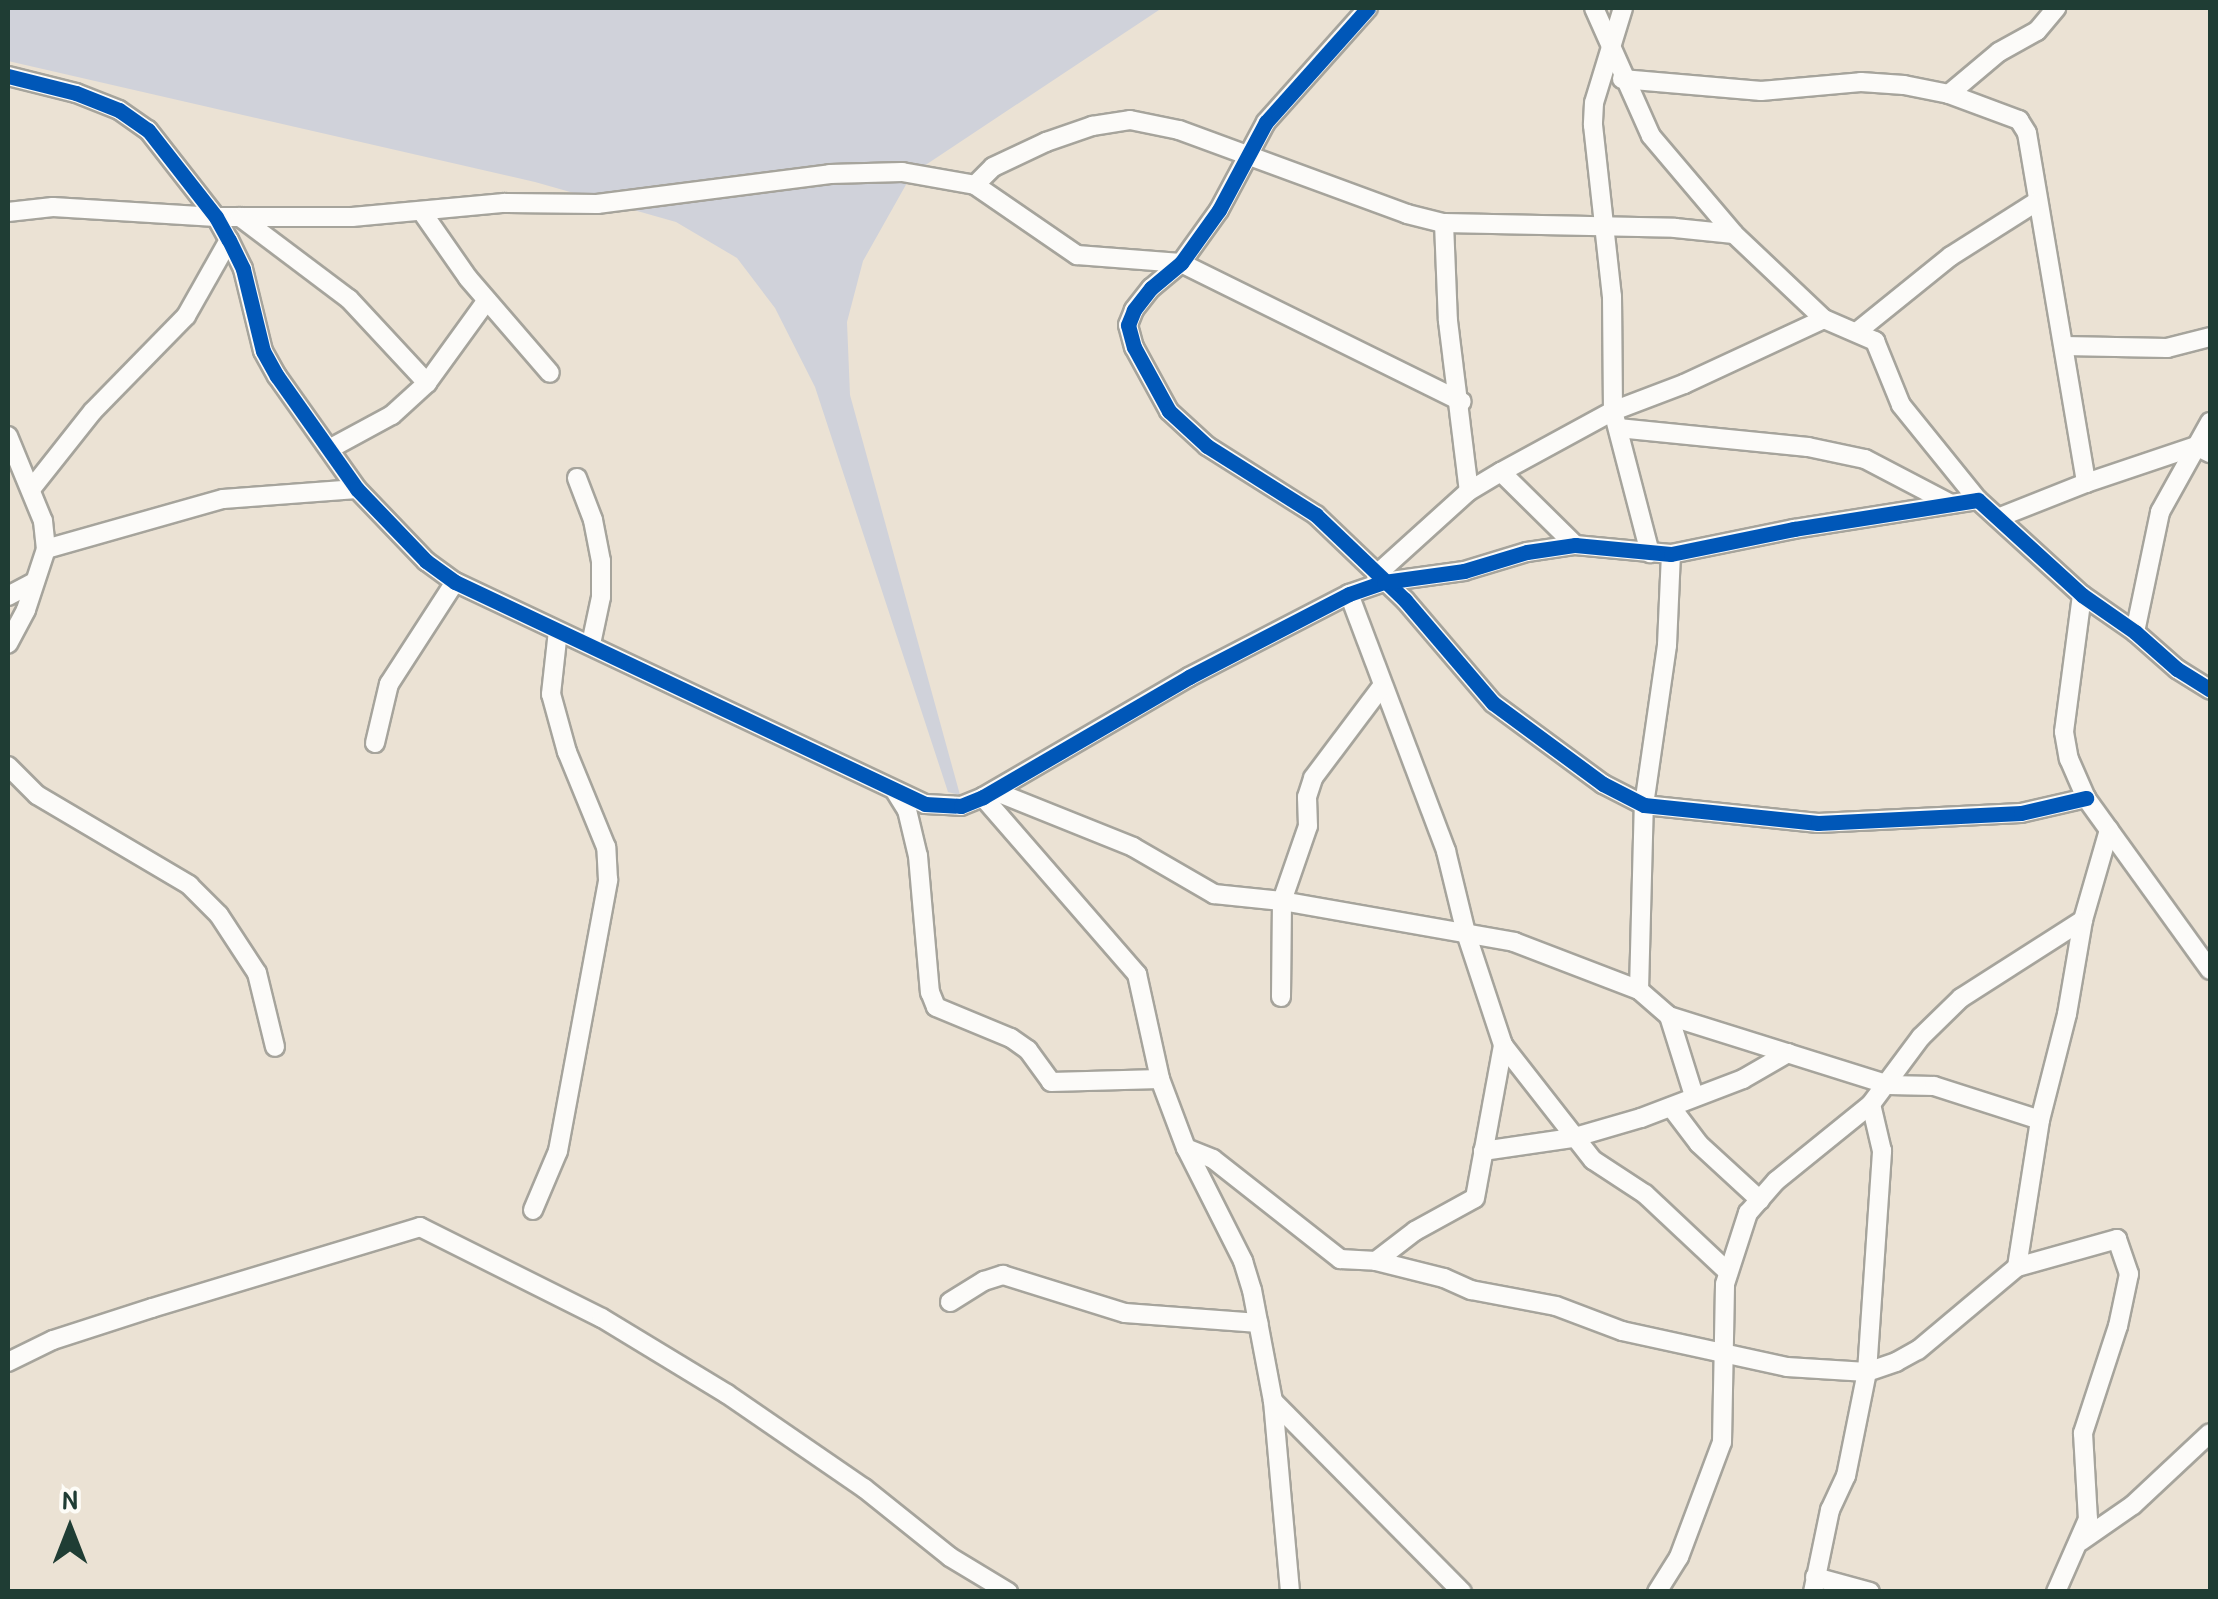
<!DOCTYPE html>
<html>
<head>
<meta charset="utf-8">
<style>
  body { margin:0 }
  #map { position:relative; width:2218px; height:1599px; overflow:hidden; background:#ebe2d4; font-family:"Patrick Hand",sans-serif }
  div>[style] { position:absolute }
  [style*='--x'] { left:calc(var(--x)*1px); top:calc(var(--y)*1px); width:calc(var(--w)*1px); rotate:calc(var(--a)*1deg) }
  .industrial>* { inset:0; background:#d0d2da }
  .roads { filter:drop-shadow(2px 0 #a6a49c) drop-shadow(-2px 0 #a6a49c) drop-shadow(0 2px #a6a49c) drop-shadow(0 -2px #a6a49c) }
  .minor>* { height:18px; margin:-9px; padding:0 9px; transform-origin:9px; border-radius:9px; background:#fcfbf9 }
  .cycleway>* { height:15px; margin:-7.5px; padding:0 7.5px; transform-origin:7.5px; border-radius:7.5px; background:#0057b8 }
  span { translate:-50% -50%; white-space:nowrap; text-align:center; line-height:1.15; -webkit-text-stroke:8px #fdfcf7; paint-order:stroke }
  .frame { position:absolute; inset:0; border:10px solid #1f3d34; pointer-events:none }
  .north { position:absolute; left:20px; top:1479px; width:100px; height:100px; -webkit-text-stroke:8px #fdfcf7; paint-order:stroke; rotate:0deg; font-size:28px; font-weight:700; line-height:40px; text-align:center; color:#1f3d34 }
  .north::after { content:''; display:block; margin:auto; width:35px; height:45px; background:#1f3d34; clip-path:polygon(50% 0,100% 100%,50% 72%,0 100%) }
</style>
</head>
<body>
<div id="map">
  <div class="industrial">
    <div style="clip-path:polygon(8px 8px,1162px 8px,912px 174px,863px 261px,847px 322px,850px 395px,960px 795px,948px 792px,815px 387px,775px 308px,737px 258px,676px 222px,535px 182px,8px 61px)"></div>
  </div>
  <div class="roads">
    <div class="minor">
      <div style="--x:1368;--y:8;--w:153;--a:131.8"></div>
      <div style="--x:1266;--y:122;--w:100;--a:118.1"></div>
      <div style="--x:1219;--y:210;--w:65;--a:125.6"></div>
      <div style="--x:1181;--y:263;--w:39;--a:140"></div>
      <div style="--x:1151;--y:288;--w:28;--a:128"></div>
      <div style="--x:1134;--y:310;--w:16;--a:112"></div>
      <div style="--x:1128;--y:325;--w:23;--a:75"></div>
      <div style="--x:1134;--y:347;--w:73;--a:61.3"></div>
      <div style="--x:1169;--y:411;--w:52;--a:42.6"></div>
      <div style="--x:1207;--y:446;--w:129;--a:32.3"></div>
      <div style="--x:1316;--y:515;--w:123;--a:43.7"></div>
      <div style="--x:1405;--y:600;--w:135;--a:49.5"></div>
      <div style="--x:1493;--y:703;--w:137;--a:36.4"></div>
      <div style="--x:1603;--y:784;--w:46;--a:27.1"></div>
      <div style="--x:1644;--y:805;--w:175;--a:5.9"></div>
      <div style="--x:1818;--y:823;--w:203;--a:-2.8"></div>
      <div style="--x:2021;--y:813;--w:67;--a:-13"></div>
      <div style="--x:1594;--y:8;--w:140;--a:66"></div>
      <div style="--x:1651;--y:136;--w:128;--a:49.7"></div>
      <div style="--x:1734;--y:234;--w:124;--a:43.4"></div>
      <div style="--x:1824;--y:319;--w:56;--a:23.3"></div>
      <div style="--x:1875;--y:341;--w:69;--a:67.9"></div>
      <div style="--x:1901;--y:405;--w:122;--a:51"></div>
      <div style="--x:1623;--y:8;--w:99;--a:107"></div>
      <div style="--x:1594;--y:103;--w:22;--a:93"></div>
      <div style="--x:1593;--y:125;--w:172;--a:83.7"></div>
      <div style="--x:1612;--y:296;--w:115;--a:89.5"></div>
      <div style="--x:1613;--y:411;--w:147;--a:75.4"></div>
      <div style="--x:8;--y:76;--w:70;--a:14"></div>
      <div style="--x:76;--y:93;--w:46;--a:21.6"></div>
      <div style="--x:119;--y:110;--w:35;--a:35"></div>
      <div style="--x:148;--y:130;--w:110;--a:52"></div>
      <div style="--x:216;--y:217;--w:26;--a:61"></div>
      <div style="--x:229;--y:240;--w:32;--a:64"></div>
      <div style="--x:243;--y:269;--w:84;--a:76.3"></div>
      <div style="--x:263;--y:351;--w:29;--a:61"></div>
      <div style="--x:277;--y:376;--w:138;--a:54.7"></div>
      <div style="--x:357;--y:489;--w:100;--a:46.2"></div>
      <div style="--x:426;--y:561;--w:36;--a:36"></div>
      <div style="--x:455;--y:582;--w:520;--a:25.28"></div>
      <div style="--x:925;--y:804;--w:36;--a:3"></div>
      <div style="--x:961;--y:806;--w:24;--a:-22"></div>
      <div style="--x:983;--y:797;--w:238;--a:-30.2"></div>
      <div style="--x:1189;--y:677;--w:180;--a:-27.4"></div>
      <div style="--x:1349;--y:594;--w:37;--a:-19"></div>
      <div style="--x:1384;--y:582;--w:81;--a:-7.8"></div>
      <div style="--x:1464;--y:571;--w:66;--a:-16.8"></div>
      <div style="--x:1527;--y:552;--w:49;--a:-8.3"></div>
      <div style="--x:1575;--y:545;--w:96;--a:5.4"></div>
      <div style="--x:1671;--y:554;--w:126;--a:-11.5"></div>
      <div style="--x:1794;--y:529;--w:186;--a:-9"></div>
      <div style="--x:1978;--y:500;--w:141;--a:42.4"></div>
      <div style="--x:2082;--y:595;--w:65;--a:34.9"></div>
      <div style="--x:2135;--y:632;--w:56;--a:41.4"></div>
      <div style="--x:2177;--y:669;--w:39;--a:32"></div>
      <div style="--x:1622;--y:79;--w:140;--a:4.9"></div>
      <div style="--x:1761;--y:91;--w:100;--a:-5.1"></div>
      <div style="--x:1861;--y:82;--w:43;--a:4"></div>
      <div style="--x:1904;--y:85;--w:46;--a:11.3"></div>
      <div style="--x:1949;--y:94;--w:75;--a:20.4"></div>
      <div style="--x:2019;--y:120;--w:15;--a:58"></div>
      <div style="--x:2027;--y:133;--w:355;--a:80.4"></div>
      <div style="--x:1949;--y:94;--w:65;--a:-40"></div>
      <div style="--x:1999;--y:52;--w:43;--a:-28.9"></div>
      <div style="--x:2037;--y:31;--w:30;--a:-50"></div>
      <div style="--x:975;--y:185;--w:25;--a:-45"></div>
      <div style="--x:993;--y:167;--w:59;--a:-25.3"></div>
      <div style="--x:1046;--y:142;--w:49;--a:-19.2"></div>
      <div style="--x:1092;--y:126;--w:38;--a:-9"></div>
      <div style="--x:1130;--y:120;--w:50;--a:11.5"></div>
      <div style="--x:1179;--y:130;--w:243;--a:20.2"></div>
      <div style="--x:1407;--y:214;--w:38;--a:14"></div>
      <div style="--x:1444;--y:223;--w:231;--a:1.2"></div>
      <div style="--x:1675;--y:228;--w:59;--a:5.8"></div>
      <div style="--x:8;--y:212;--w:45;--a:-6.3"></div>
      <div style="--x:53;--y:207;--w:163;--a:3.5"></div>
      <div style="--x:216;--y:217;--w:136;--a:0"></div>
      <div style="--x:352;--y:217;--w:153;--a:-5.3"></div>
      <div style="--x:504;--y:203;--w:93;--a:0.6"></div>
      <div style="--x:597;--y:204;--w:235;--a:-7.3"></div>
      <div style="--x:830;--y:174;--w:72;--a:-1.6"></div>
      <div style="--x:902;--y:172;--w:74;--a:10.1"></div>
      <div style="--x:975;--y:185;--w:124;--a:34.5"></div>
      <div style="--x:1077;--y:255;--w:104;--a:4.4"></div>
      <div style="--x:1181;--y:263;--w:313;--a:26.3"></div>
      <div style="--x:422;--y:212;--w:80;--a:55.1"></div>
      <div style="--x:468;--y:278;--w:125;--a:49.2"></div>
      <div style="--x:240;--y:217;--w:136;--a:37"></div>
      <div style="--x:349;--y:299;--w:115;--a:47.1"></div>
      <div style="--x:1444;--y:223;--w:98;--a:87.7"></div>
      <div style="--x:1448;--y:321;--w:171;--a:83"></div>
      <div style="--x:1858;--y:331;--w:119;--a:-38.9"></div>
      <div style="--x:1951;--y:256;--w:101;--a:-32.4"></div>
      <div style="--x:2064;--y:346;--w:103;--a:1.1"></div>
      <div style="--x:2167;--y:348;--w:44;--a:-14.3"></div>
      <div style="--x:1618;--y:428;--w:191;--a:5.7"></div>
      <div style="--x:1808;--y:447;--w:58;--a:11.9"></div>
      <div style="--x:1865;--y:459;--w:97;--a:27.6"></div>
      <div style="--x:8;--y:436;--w:92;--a:67.6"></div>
      <div style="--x:43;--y:521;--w:28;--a:84"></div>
      <div style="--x:46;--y:549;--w:64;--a:108.2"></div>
      <div style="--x:26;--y:610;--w:38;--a:118"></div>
      <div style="--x:331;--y:448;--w:69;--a:-28.4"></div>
      <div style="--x:392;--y:415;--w:47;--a:-42.4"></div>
      <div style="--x:427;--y:383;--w:102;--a:-54.1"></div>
      <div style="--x:1501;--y:472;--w:104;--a:44.6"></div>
      <div style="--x:577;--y:478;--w:45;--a:69.1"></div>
      <div style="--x:593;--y:520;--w:42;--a:79"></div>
      <div style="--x:601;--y:561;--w:36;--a:90"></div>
      <div style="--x:601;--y:597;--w:48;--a:102"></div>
      <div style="--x:32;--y:488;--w:98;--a:-51.6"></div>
      <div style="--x:93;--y:411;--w:133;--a:-45.6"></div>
      <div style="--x:186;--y:316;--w:87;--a:-60.5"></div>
      <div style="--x:2000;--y:517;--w:92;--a:-21.6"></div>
      <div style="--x:2086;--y:483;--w:116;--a:-18.6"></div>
      <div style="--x:2196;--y:446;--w:16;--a:27"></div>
      <div style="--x:46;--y:549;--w:184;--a:-15.8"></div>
      <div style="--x:223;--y:499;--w:134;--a:-4.3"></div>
      <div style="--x:1376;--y:575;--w:125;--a:-42.1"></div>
      <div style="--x:1469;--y:491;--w:37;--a:-31"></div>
      <div style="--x:1501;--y:472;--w:128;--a:-28.6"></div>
      <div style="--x:1613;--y:411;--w:76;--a:-20.8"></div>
      <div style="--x:1684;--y:384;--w:154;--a:-24.9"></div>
      <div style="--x:1349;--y:594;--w:275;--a:69.3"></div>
      <div style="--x:1446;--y:851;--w:84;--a:76.3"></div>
      <div style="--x:1466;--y:933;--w:118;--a:71.7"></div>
      <div style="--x:1503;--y:1045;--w:146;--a:52"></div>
      <div style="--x:1593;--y:1160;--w:62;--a:33.2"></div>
      <div style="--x:1645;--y:1194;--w:114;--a:43.2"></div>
      <div style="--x:2082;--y:595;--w:138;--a:97.5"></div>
      <div style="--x:2064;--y:732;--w:27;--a:80"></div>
      <div style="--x:2069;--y:759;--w:43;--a:66.4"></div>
      <div style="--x:2086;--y:798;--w:212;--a:54.2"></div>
      <div style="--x:8;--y:596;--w:30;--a:-28"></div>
      <div style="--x:2135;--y:632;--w:123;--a:-78.2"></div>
      <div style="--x:2160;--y:512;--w:103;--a:-60.9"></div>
      <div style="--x:375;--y:743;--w:61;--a:-76.7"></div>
      <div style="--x:389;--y:684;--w:121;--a:-57.1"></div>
      <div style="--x:8;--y:766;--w:41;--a:45"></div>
      <div style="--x:37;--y:795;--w:177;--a:30.6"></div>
      <div style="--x:189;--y:885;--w:42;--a:45"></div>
      <div style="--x:219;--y:915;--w:69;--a:56.8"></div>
      <div style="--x:257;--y:973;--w:76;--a:76.3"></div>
      <div style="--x:895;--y:791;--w:22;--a:58"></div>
      <div style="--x:907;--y:810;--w:47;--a:76.6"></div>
      <div style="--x:918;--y:856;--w:137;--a:85"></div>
      <div style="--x:930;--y:992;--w:16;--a:68"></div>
      <div style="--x:936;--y:1007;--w:81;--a:22.5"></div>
      <div style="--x:1011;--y:1038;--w:21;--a:35"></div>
      <div style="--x:1028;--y:1050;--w:39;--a:54"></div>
      <div style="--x:1051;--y:1082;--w:109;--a:-1.6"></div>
      <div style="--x:994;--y:791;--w:150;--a:21.9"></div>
      <div style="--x:1133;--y:847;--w:94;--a:30.1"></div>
      <div style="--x:1214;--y:894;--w:68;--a:5.9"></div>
      <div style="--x:1282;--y:901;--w:236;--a:10"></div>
      <div style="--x:1514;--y:942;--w:134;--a:21"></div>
      <div style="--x:1639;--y:990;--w:40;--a:41"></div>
      <div style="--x:1669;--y:1016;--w:84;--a:72.6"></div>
      <div style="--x:983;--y:797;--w:235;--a:49"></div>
      <div style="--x:1137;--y:974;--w:107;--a:77.6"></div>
      <div style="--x:1160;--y:1079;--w:74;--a:69.4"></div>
      <div style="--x:1186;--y:1148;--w:127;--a:63.2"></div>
      <div style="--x:1243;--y:1261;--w:30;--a:73"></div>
      <div style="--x:1252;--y:1290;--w:113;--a:79.3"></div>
      <div style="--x:1273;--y:1401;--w:192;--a:84.9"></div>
      <div style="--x:1639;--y:990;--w:185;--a:-88.5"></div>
      <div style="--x:1644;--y:805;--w:162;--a:-81.8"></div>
      <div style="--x:1667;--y:645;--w:91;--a:-87.5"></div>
      <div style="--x:1281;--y:997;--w:96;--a:-89.4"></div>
      <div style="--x:1282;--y:901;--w:79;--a:-70.9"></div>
      <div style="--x:1308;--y:826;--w:29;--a:-92"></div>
      <div style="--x:1307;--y:797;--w:20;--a:-72"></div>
      <div style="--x:1313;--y:778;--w:115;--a:-53.1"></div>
      <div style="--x:1669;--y:1016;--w:231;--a:17.4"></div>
      <div style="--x:1889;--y:1085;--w:45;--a:1.3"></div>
      <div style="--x:1934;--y:1086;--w:111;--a:17.8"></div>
      <div style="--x:1671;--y:1107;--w:46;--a:52.9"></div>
      <div style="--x:1699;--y:1144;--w:83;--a:42.6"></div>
      <div style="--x:1186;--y:1148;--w:29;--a:22"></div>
      <div style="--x:1213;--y:1159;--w:162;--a:38.2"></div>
      <div style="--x:1340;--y:1259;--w:36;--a:3"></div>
      <div style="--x:1376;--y:1261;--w:70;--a:14"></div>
      <div style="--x:1444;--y:1278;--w:30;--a:24"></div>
      <div style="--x:1471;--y:1290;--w:86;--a:10.7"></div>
      <div style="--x:1556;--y:1306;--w:71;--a:20.7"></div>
      <div style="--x:1622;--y:1331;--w:169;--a:12.3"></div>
      <div style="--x:1787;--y:1367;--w:80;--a:3.6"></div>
      <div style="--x:1867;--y:1372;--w:31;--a:-19"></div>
      <div style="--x:1896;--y:1362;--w:25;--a:-29"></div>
      <div style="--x:1918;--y:1350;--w:129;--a:-40"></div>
      <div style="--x:2017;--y:1267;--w:104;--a:-15.6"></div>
      <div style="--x:2117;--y:1239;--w:37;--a:71"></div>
      <div style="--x:2129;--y:1274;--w:53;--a:101.9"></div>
      <div style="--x:2118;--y:1326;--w:113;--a:108.1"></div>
      <div style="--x:2083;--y:1433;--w:86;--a:86.7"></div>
      <div style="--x:2088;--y:1519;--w:80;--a:113.7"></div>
      <div style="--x:1483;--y:1151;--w:90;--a:-8.3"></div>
      <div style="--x:1572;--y:1138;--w:72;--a:-16.2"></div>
      <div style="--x:1641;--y:1118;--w:109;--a:-20.9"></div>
      <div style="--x:1743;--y:1079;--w:52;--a:-30"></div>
      <div style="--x:533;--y:1210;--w:64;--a:-67"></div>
      <div style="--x:558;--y:1151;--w:276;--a:-79.5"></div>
      <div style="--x:608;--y:880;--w:33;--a:-93"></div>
      <div style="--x:606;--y:847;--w:103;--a:-112.3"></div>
      <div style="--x:567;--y:752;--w:60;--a:-105.4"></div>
      <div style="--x:551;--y:694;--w:63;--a:-83.7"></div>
      <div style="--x:1376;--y:1261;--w:49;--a:-37.6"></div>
      <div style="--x:1415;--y:1231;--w:68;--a:-28.8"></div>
      <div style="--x:1475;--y:1198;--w:156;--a:-79.6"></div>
      <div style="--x:2017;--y:1267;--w:149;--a:-81.1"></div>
      <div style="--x:2040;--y:1120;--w:109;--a:-75.7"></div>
      <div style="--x:2067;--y:1014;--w:95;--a:-80.3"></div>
      <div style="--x:2083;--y:920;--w:94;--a:-73.9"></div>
      <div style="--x:950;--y:1302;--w:40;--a:-32"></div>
      <div style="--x:984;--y:1281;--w:20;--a:-18"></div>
      <div style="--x:1003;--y:1275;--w:128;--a:17.3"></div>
      <div style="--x:1125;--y:1313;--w:134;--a:4.3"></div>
      <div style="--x:8;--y:1362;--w:50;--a:-26.1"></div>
      <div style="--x:53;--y:1340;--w:104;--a:-17.9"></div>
      <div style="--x:152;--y:1308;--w:280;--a:-16.8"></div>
      <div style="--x:420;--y:1227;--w:203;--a:26.6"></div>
      <div style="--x:602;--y:1318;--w:146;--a:31.3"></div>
      <div style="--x:727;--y:1394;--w:166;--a:34.5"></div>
      <div style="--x:864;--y:1488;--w:110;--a:38.7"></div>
      <div style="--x:950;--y:1557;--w:68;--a:31.1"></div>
      <div style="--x:1273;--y:1401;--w:269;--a:45.3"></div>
      <div style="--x:2081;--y:1541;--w:63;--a:-34.7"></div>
      <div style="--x:2133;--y:1505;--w:105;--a:-43.1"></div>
      <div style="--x:1815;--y:1577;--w:57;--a:15.3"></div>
      <div style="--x:1657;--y:1592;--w:41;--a:-57.8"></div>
      <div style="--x:1679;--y:1557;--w:123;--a:-69.5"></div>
      <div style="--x:1722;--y:1442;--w:158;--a:-88.9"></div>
      <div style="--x:1725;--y:1284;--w:75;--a:-72.1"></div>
      <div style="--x:1748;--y:1213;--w:43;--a:-48.8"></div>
      <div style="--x:1776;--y:1181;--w:122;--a:-39"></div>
      <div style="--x:1871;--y:1104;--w:84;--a:-53.3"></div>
      <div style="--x:1921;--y:1037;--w:56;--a:-44.3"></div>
      <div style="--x:1961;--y:998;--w:145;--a:-32.6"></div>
      <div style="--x:1813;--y:1592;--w:84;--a:-78.3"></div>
      <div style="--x:1830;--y:1510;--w:38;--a:-65"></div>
      <div style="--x:1846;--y:1476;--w:106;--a:-78.6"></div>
      <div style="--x:1867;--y:1372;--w:222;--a:-86.1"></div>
      <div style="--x:1882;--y:1151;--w:48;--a:-103.2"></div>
    </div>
  </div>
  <div class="cycleway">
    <div style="--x:1368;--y:8;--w:153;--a:131.8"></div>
    <div style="--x:1266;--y:122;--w:100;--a:118.1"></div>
    <div style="--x:1219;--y:210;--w:65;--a:125.6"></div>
    <div style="--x:1181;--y:263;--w:39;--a:140"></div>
    <div style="--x:1151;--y:288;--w:28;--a:128"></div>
    <div style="--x:1134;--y:310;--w:16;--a:112"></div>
    <div style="--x:1128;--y:325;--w:23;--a:75"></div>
    <div style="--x:1134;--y:347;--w:73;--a:61.3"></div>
    <div style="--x:1169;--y:411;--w:52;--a:42.6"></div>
    <div style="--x:1207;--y:446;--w:129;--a:32.3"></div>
    <div style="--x:1316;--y:515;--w:123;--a:43.7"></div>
    <div style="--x:1405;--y:600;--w:135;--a:49.5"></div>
    <div style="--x:1493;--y:703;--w:137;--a:36.4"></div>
    <div style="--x:1603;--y:784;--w:46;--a:27.1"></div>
    <div style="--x:1644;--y:805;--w:175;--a:5.9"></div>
    <div style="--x:1818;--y:823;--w:203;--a:-2.8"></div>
    <div style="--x:2021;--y:813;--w:67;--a:-13"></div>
    <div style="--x:8;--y:76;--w:70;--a:14"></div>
    <div style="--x:76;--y:93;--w:46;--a:21.6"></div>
    <div style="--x:119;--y:110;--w:35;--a:35"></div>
    <div style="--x:148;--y:130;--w:110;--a:52"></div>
    <div style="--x:216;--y:217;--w:26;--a:61"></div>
    <div style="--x:229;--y:240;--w:32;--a:64"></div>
    <div style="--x:243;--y:269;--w:84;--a:76.3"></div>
    <div style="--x:263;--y:351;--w:29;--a:61"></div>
    <div style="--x:277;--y:376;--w:138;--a:54.7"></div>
    <div style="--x:357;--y:489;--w:100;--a:46.2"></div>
    <div style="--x:426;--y:561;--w:36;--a:36"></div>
    <div style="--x:455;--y:582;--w:520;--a:25.28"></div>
    <div style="--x:925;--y:804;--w:36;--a:3"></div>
    <div style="--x:961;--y:806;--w:24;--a:-22"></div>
    <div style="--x:983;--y:797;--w:238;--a:-30.2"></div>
    <div style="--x:1189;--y:677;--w:180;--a:-27.4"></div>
    <div style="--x:1349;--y:594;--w:37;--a:-19"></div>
    <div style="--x:1384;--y:582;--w:81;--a:-7.8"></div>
    <div style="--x:1464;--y:571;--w:66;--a:-16.8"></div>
    <div style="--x:1527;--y:552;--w:49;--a:-8.3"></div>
    <div style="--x:1575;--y:545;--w:96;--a:5.4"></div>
    <div style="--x:1671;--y:554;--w:126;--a:-11.5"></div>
    <div style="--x:1794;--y:529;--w:186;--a:-9"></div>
    <div style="--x:1978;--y:500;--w:141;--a:42.4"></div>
    <div style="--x:2082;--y:595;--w:65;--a:34.9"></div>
    <div style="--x:2135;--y:632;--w:56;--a:41.4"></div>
    <div style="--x:2177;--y:669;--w:39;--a:32"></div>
  </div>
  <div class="frame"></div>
  <div class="north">N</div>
</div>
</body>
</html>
